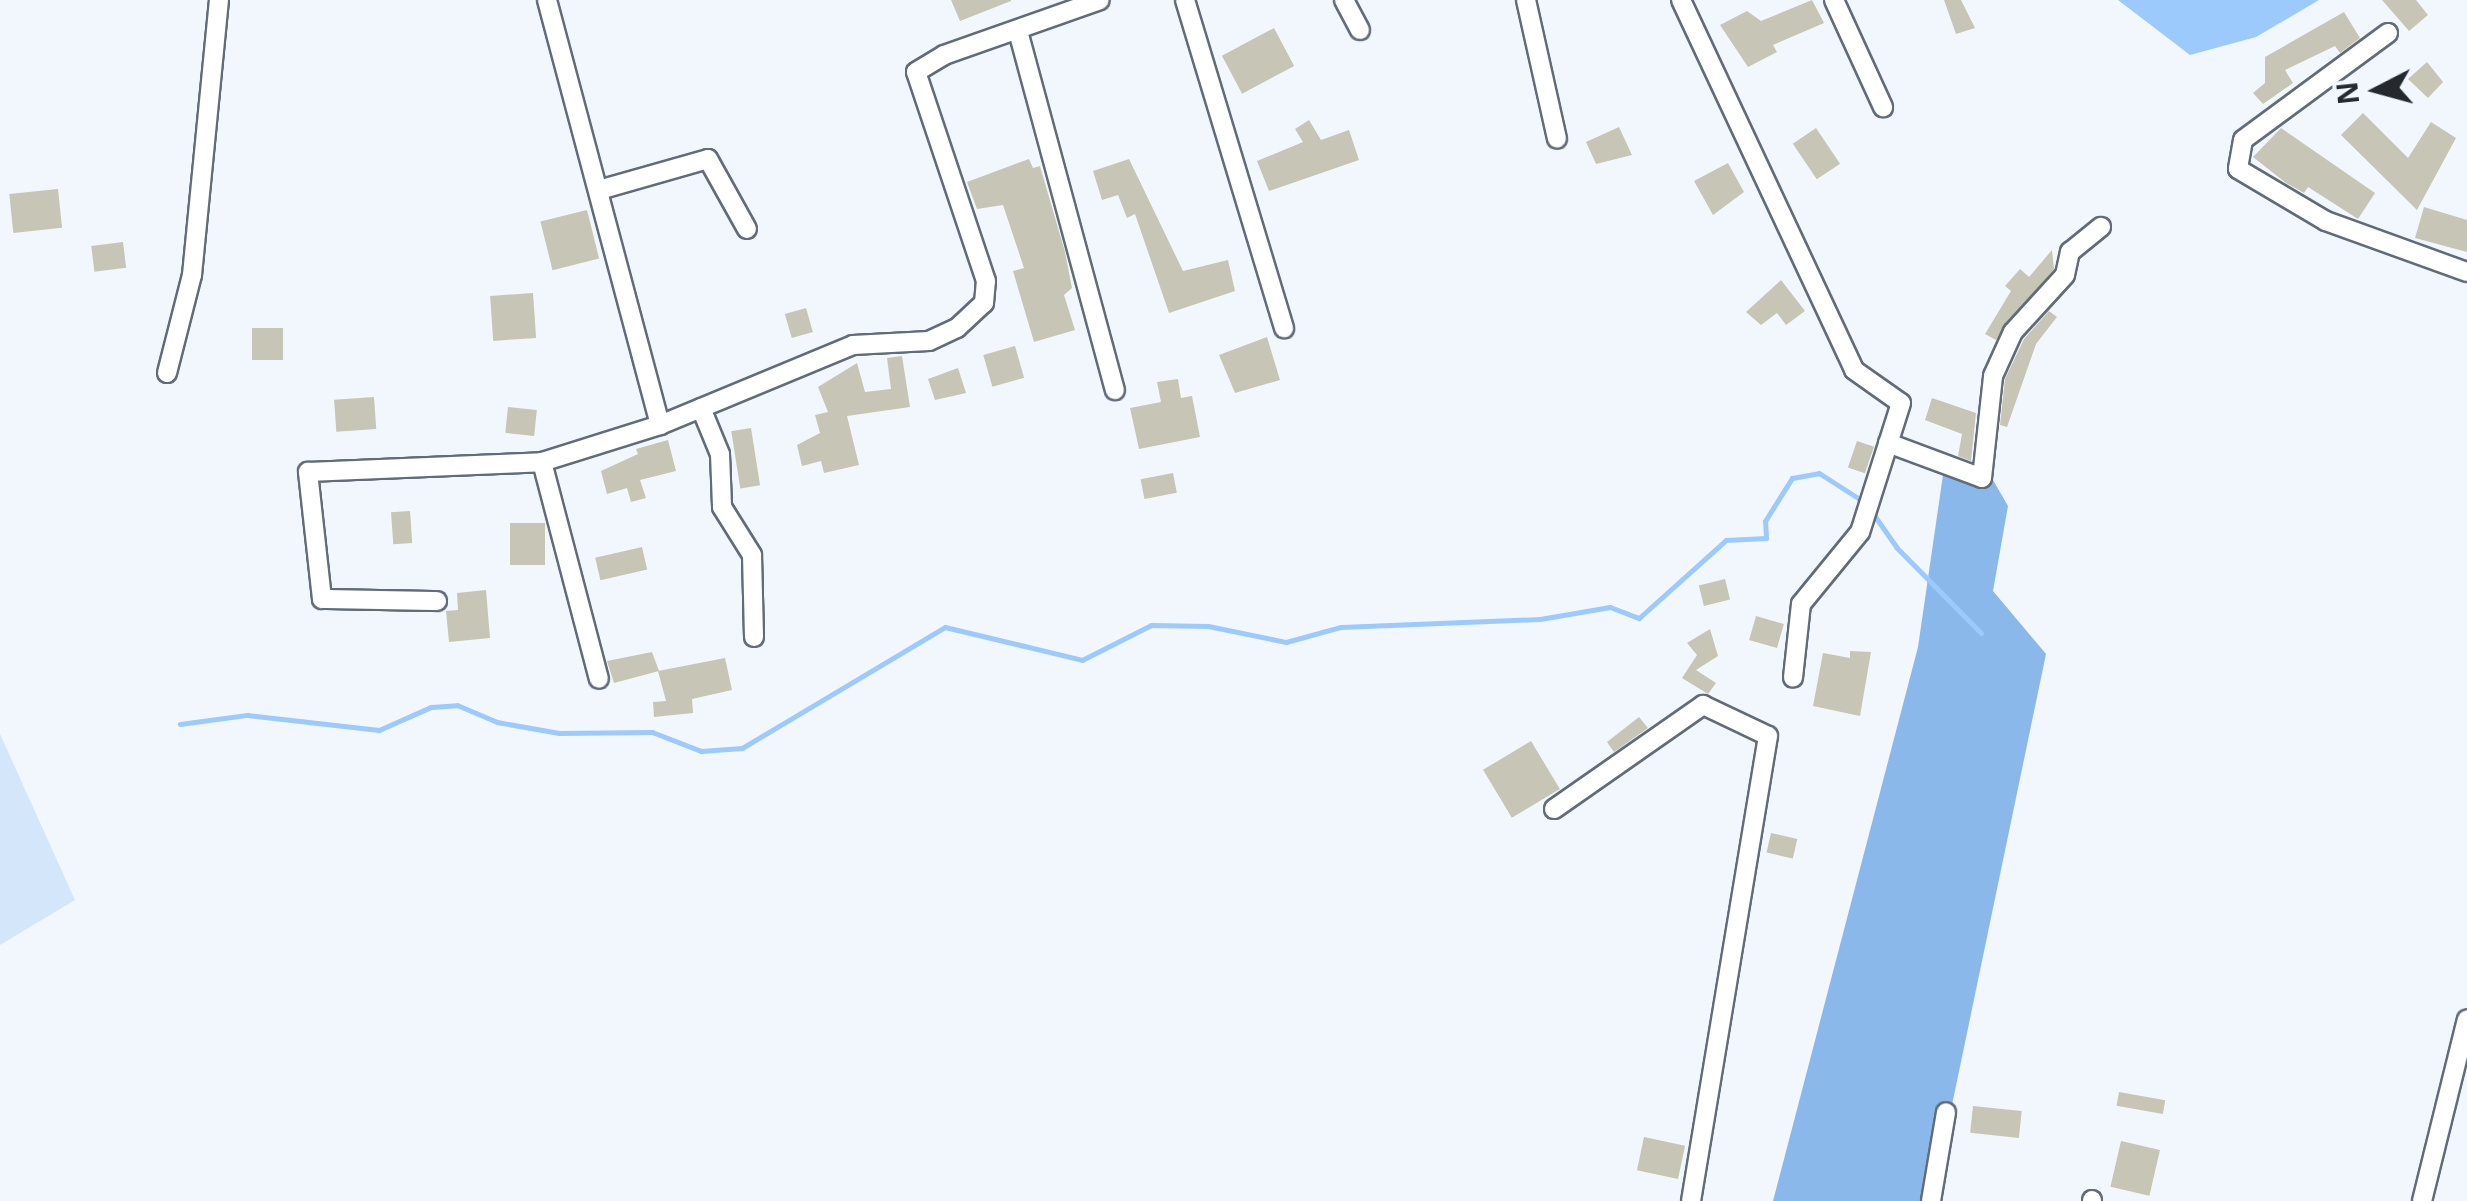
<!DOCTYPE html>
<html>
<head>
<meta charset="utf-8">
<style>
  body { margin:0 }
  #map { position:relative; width:2467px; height:1201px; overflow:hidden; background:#f2f7fd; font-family:"Open Sans",sans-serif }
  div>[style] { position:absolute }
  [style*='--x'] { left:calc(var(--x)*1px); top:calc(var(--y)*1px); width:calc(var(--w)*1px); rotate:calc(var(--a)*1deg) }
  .green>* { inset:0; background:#d4e6f9 }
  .forest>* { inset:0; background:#8bb8eb }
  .water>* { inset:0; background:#9ccafd }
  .stream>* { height:5px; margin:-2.5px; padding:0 2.5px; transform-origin:2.5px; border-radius:2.5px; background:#9ccafd }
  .building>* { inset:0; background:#c7c5b5; transform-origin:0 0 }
  .roads { filter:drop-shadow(2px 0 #626c78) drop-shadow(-2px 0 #626c78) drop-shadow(0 2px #626c78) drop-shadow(0 -2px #626c78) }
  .minor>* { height:18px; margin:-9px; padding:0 9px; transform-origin:9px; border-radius:9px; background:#fff }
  span { translate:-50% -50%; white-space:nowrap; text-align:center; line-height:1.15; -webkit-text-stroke:8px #f2f7fd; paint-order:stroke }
  .north { position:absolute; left:2327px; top:40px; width:100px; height:100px; -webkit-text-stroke:8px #f2f7fd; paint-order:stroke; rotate:264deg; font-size:28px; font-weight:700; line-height:40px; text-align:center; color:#25292e }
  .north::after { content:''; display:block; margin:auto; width:35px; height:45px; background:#25292e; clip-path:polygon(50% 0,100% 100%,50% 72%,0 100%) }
</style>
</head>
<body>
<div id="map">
  <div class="green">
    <div style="clip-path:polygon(0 734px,75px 900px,0 945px)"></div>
  </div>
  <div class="forest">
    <div style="clip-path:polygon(1944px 468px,1993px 480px,2008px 506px,1993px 591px,2046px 654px,1932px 1201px,1773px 1201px,1918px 647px)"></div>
  </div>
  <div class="water">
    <div style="clip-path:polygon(2118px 0,2319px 0,2256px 37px,2190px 55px)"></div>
  </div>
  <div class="stream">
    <div style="--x:1874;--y:515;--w:39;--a:55"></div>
    <div style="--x:1896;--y:547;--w:121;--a:45.3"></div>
    <div style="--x:180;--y:724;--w:68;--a:-7.7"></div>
    <div style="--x:247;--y:715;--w:133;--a:6.5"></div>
    <div style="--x:379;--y:730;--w:57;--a:-23.9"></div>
    <div style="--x:431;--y:707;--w:26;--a:-4"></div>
    <div style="--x:457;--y:705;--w:43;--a:23"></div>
    <div style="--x:497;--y:722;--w:63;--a:10.1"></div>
    <div style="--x:559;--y:733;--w:93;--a:-0.6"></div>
    <div style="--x:652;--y:732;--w:53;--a:21.2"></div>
    <div style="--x:701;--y:751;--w:41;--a:-4.2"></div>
    <div style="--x:742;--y:748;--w:236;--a:-30.8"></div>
    <div style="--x:945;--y:627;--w:141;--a:13.5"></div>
    <div style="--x:1082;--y:660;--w:77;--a:-26.9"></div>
    <div style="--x:1151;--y:625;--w:57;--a:1"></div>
    <div style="--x:1208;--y:626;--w:80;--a:11.6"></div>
    <div style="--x:1286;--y:642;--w:57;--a:-15.3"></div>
    <div style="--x:1341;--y:627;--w:199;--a:-2.3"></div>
    <div style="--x:1540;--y:619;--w:71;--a:-9.7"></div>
    <div style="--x:1610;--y:607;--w:31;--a:21"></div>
    <div style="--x:1639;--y:618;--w:117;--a:-41.9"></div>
    <div style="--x:1726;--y:540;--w:40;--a:-2.9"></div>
    <div style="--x:1766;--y:538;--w:17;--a:-93"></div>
    <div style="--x:1765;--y:521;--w:51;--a:-57.9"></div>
    <div style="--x:1792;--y:478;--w:27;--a:-10"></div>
    <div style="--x:1819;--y:473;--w:50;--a:32.7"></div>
  </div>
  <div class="building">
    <div style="clip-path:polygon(951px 0,1011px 0,1011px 1px,960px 21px)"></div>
    <div style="clip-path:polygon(1812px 0,1824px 23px,1773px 45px,1777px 52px,1748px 67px,1720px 25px,1747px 11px,1761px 21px)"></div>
    <div style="clip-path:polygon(1944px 0,1961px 0,1975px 28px,1956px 34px)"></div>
    <div style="clip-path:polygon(2382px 0,2416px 0,2428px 15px,2409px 31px)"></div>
    <div style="clip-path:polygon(2344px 12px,2360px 38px,2340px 53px,2335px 46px,2285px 70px,2293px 83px,2263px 104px,2253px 93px,2265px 83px,2265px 57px)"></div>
    <div style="left:1274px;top:28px;width:43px;height:59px;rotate:62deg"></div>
    <div style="clip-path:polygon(2427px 62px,2443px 82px,2428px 98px,2408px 79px)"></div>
    <div style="clip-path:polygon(2363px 113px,2408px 158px,2431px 122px,2456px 138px,2417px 210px,2341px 135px)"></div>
    <div style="clip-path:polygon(1309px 120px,1321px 140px,1349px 130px,1359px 160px,1269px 191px,1257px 161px,1303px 142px,1295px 129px)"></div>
    <div style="clip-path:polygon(1619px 127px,1632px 155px,1596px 164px,1586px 142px)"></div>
    <div style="left:1816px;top:128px;width:43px;height:28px;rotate:56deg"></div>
    <div style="clip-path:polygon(2281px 128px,2375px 193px,2358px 219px,2308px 187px,2304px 193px,2286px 183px,2253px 157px)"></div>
    <div style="clip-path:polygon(1029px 159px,1033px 168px,1040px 166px,1065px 252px,1072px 288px,1064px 295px,1075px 330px,1034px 342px,1013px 271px,1024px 268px,1003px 205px,977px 209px,967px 182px)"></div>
    <div style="clip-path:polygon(1129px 159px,1183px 271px,1228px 260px,1235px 291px,1169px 313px,1135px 214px,1127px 218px,1118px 195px,1102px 200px,1093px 171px)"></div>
    <div style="clip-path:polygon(1728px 163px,1744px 192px,1713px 215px,1694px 181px)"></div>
    <div style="left:58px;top:189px;width:39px;height:49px;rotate:84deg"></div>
    <div style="clip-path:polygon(2424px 207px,2467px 220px,2467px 252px,2415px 238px)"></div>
    <div style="left:587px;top:210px;width:50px;height:48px;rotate:76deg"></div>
    <div style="left:123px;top:242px;width:26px;height:32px;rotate:83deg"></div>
    <div style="clip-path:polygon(2052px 250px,2054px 269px,1996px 340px,1985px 334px,2011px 291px,2005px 286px,2020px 269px,2029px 277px)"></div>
    <div style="clip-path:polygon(1781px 280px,1805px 311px,1786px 325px,1777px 313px,1761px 325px,1746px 312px)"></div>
    <div style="left:533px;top:293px;width:45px;height:43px;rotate:86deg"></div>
    <div style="left:806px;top:308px;width:25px;height:22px;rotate:74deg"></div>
    <div style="clip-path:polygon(2049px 311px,2057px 317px,2036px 344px,2007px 427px,2000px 425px,2005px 379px,2024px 339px)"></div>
    <div style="left:252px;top:328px;width:31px;height:32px"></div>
    <div style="clip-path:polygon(1267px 337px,1280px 380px,1235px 393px,1219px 355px)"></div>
    <div style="left:1015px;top:346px;width:33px;height:33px;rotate:74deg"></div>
    <div style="clip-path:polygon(902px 356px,910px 407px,847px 416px,859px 465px,824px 473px,821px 461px,802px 466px,797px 445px,820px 433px,815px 415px,828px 412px,818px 387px,857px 363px,865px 392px,891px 389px,887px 358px)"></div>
    <div style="clip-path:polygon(958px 368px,966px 393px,935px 400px,928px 379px)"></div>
    <div style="clip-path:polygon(1178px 379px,1181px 398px,1192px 396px,1200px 437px,1139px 449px,1130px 408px,1161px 402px,1157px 382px)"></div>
    <div style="left:374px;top:397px;width:32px;height:40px;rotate:86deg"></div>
    <div style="clip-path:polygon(1932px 398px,1976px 413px,1971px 461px,1958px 456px,1962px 434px,1925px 420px)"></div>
    <div style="left:508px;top:407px;width:29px;height:26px;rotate:6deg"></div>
    <div style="left:751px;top:428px;width:58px;height:20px;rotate:81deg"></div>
    <div style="clip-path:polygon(668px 440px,676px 471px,640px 480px,646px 498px,631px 502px,627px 488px,607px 494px,601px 471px,638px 454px,636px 449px)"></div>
    <div style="left:1857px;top:441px;width:18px;height:28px;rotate:19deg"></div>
    <div style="left:1173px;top:473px;width:20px;height:33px;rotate:79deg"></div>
    <div style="left:410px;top:511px;width:32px;height:19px;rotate:86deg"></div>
    <div style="left:510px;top:523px;width:35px;height:42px"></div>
    <div style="left:642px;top:547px;width:23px;height:48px;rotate:77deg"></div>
    <div style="left:1725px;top:579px;width:21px;height:27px;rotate:76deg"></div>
    <div style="clip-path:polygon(486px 590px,490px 638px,449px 642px,446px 611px,458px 610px,457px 593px)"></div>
    <div style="left:1756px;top:616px;width:29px;height:25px;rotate:16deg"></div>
    <div style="clip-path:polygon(1710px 629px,1718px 656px,1696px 670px,1716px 683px,1708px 694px,1682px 678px,1697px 655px,1687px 643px)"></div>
    <div style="clip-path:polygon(1850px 651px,1871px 652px,1860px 716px,1813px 706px,1823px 653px,1850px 658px)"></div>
    <div style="clip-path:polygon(652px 652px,659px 671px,614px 683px,607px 661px)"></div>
    <div style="clip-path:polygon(725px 658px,732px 690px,692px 699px,693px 713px,654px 717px,653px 702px,666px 701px,658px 671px)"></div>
    <div style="clip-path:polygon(1639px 717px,1648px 728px,1614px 752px,1607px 742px)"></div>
    <div style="left:1531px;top:741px;width:56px;height:56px;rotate:59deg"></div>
    <div style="left:1771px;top:833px;width:27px;height:20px;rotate:13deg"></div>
    <div style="left:2119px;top:1092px;width:47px;height:14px;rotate:10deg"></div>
    <div style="left:1973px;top:1106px;width:49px;height:27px;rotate:6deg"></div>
    <div style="left:1644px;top:1137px;width:42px;height:34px;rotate:12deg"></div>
    <div style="left:2121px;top:1141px;width:40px;height:47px;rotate:13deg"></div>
  </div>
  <div class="roads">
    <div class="minor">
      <div style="--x:547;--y:0;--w:440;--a:75.1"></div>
      <div style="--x:1185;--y:0;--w:343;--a:73.2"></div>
      <div style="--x:1344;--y:0;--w:34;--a:62"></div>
      <div style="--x:1526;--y:0;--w:142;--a:77.4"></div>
      <div style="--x:1681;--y:0;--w:408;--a:64.9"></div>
      <div style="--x:1854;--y:370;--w:57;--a:35.1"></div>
      <div style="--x:1901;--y:403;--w:135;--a:107.6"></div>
      <div style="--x:1860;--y:532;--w:93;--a:129.3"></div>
      <div style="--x:1801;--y:604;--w:74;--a:96.2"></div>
      <div style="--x:1834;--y:0;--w:118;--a:65.4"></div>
      <div style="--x:1018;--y:31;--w:372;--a:74.9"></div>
      <div style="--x:2388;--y:33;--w:180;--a:143.6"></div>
      <div style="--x:2243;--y:140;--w:29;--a:100"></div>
      <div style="--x:2238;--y:169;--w:102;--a:30.6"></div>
      <div style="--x:2326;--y:221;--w:150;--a:19.9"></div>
      <div style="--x:599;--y:190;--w:113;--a:-15.9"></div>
      <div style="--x:708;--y:159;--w:80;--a:60.9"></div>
      <div style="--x:167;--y:373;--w:101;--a:-75.7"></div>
      <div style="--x:192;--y:275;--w:276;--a:-84.4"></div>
      <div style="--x:701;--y:408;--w:50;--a:67.6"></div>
      <div style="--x:720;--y:454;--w:53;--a:87.8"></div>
      <div style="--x:722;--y:507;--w:57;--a:58"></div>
      <div style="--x:752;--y:555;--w:82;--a:88.6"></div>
      <div style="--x:1888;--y:443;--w:100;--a:20.4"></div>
      <div style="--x:1982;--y:478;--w:103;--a:-83.8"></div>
      <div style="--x:1993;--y:376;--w:48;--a:-65.6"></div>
      <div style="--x:2013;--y:332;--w:77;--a:-47.6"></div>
      <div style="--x:2065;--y:275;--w:24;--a:-78"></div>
      <div style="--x:2070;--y:252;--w:40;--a:-39"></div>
      <div style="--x:542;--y:462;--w:224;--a:75.3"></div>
      <div style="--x:437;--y:601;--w:115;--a:-179"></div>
      <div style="--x:322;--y:599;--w:128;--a:-96.3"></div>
      <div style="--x:308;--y:472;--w:234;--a:-2.4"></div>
      <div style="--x:542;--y:462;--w:124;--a:-17.4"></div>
      <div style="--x:660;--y:425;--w:209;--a:-22.5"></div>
      <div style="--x:853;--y:345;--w:76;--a:-3"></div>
      <div style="--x:929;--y:341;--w:31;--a:-25"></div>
      <div style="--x:957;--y:328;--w:37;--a:-43"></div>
      <div style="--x:984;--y:303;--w:22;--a:-85"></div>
      <div style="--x:986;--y:281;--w:220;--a:-108.5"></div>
      <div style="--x:916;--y:72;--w:33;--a:-31"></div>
      <div style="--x:944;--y:55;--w:165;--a:-19.4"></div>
      <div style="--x:1554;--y:809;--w:182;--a:-34.9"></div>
      <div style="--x:1703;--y:705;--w:72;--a:25.5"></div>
      <div style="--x:1768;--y:736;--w:471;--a:99.4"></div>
      <div style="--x:1931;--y:1201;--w:90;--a:-80.4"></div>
      <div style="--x:2092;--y:1201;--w:1;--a:-90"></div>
      <div style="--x:2422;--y:1201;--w:187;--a:-76.1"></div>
    </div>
  </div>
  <div class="north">N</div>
</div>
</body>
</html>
